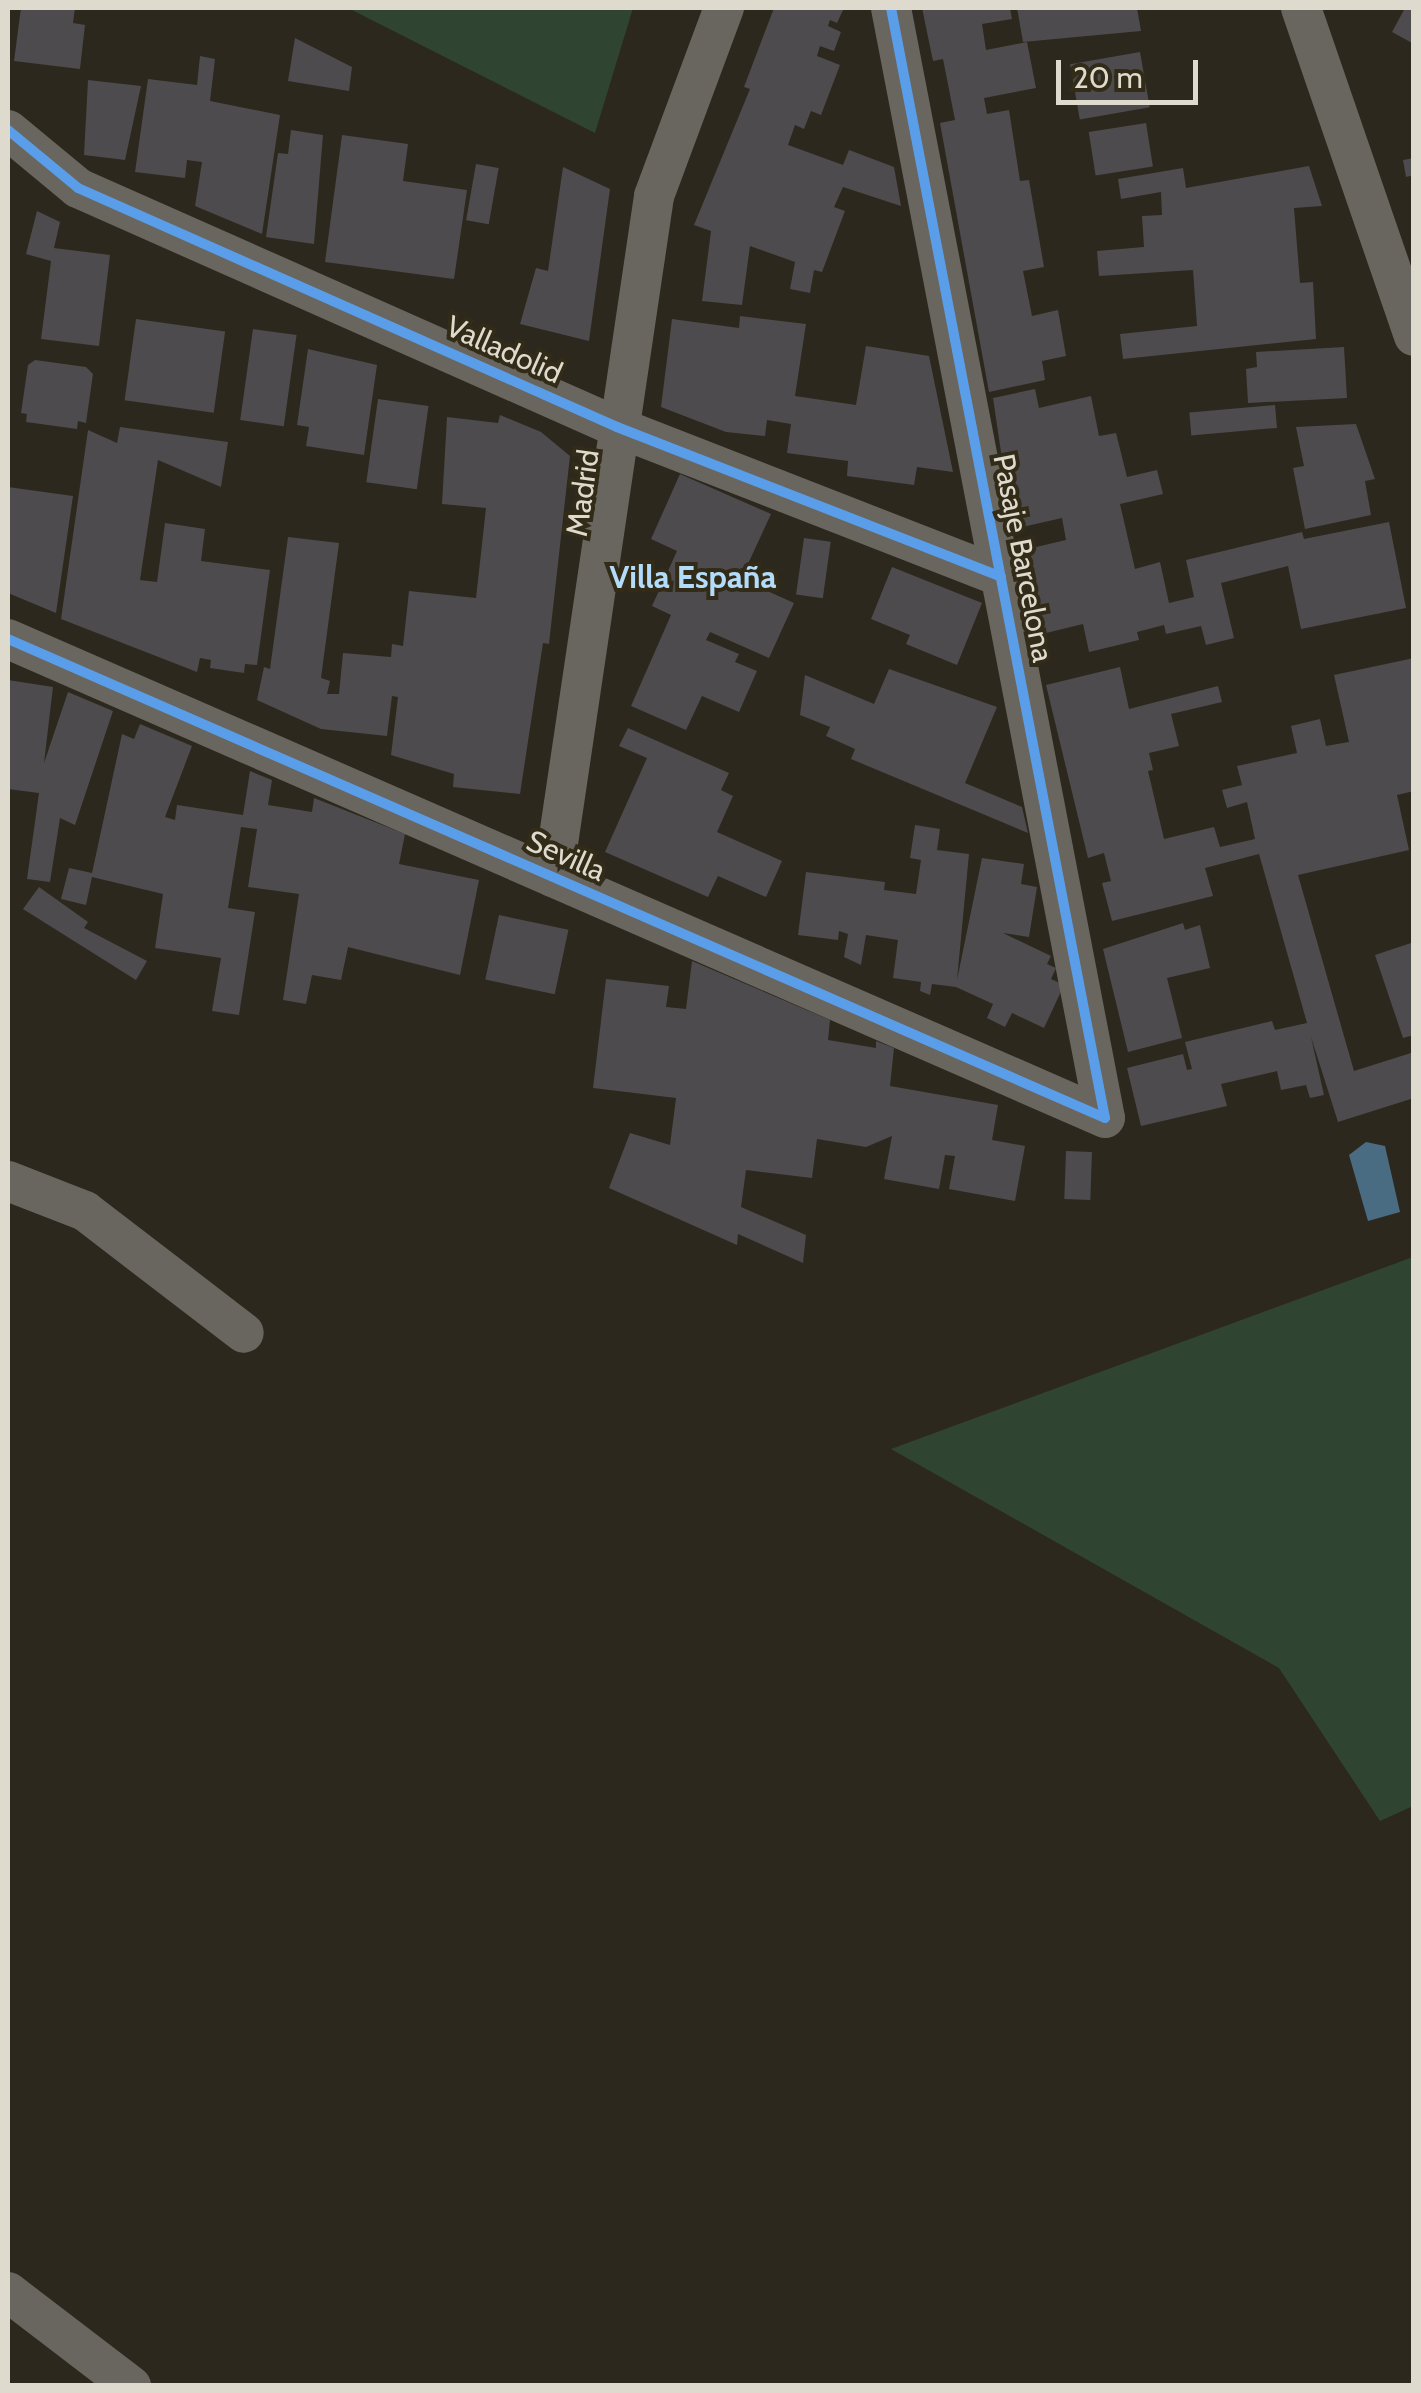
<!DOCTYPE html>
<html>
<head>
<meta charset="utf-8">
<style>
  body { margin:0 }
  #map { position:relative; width:1421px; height:2393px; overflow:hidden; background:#2c281e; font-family:Cabin,sans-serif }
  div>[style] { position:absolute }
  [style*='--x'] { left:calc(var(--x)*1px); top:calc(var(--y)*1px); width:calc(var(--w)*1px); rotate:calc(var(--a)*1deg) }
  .green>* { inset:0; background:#304531 }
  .water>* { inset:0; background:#4a6c82 }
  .building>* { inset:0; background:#4d4b4d; transform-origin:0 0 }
  .street>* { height:40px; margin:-20px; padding:0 20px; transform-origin:20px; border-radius:20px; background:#69665f }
  .cycleway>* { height:10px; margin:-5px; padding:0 5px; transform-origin:5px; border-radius:5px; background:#5a9eea }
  span { translate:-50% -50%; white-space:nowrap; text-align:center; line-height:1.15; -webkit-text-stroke:8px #322b18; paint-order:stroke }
  .street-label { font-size:30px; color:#dedace }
  .neighbourhood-label { font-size:32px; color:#b3dcfa; font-weight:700 }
  .frame { position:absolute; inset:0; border:10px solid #dedace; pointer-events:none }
  .scale { position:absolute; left:1056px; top:60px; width:142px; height:45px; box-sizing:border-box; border:5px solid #dedace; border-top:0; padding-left:12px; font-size:30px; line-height:35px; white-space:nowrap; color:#dedace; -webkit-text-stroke:8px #322b18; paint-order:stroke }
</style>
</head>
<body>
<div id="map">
  <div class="green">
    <div style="clip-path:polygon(348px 8px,633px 8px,595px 133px)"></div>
    <div style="clip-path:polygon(1413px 1257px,1413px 1806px,1380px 1821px,1279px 1668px,891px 1449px)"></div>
  </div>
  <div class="water">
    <div style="clip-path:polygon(1366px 1142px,1385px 1146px,1400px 1212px,1368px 1221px,1349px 1155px)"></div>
  </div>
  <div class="building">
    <div style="clip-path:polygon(21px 8px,75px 8px,73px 23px,85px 25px,80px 69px,14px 61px)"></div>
    <div style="clip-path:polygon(774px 8px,844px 8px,837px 23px,830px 20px,828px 26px,841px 32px,834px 51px,820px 46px,817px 56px,840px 65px,821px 115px,811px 111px,804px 129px,795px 125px,788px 145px,843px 165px,849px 150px,894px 167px,901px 206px,843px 187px,834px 207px,845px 211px,822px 272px,814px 270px,810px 293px,790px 289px,795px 262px,750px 246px,742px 305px,702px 301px,711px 231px,694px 225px,750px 89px,744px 87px)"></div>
    <div style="clip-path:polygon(922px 8px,1010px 8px,1012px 19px,982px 24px,986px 50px,1027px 42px,1036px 88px,984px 98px,987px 114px,1009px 110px,1020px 181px,1029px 180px,1044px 267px,1023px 271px,1032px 316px,1058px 310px,1066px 356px,1042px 361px,1045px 380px,989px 392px,940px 123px,955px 120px,943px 59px,933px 61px)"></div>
    <div style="clip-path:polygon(1017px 8px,1137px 8px,1141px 31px,1023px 42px)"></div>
    <div style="clip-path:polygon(1405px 8px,1414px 8px,1414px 44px,1392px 32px)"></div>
    <div style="clip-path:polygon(295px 38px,352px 67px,349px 91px,288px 81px)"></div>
    <div style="left:1140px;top:52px;width:56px;height:71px;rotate:80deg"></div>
    <div style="clip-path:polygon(200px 56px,215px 59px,210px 101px,280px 115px,262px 234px,195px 206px,202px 162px,187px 160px,185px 178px,135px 172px,148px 79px,197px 85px)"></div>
    <div style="clip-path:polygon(88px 80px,141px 86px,125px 160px,84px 155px)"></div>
    <div style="left:1146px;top:123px;width:44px;height:58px;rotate:81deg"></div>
    <div style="clip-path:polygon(291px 130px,323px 135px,314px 244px,266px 237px,278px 153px,288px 154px)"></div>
    <div style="clip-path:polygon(342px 135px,408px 144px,403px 181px,467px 190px,454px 279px,325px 262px)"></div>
    <div style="clip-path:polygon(1414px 158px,1414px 175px,1406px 177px,1403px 160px)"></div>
    <div style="left:476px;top:164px;width:23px;height:57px;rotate:10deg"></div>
    <div style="clip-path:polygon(1309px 166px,1322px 206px,1294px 208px,1300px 283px,1313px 282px,1316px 339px,1123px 359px,1120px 334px,1197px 326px,1193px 270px,1099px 276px,1097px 251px,1144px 247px,1142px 216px,1162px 215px,1161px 192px,1121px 199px,1118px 179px,1183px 168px,1186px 188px)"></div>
    <div style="clip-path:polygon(563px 167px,610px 189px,589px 341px,520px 324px,536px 268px,548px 271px)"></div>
    <div style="clip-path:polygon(37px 211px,60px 222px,54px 248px,110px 255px,99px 346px,41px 339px,51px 261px,26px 254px)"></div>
    <div style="clip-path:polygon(740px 316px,806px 324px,795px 396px,856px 405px,866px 346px,929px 356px,953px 472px,917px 467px,914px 485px,847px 476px,848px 461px,787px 453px,791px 424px,767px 420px,765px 436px,726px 432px,661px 407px,672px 319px,739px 328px)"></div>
    <div style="left:136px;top:319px;width:90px;height:82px;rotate:8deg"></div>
    <div style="left:253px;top:329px;width:44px;height:92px;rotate:8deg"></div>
    <div style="clip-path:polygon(1344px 347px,1347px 398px,1248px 403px,1246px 369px,1257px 367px,1256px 352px)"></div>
    <div style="clip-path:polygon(308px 349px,377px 365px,364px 455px,306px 446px,309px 427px,297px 425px)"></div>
    <div style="clip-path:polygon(35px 360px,86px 367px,93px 374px,86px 423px,78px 421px,77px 429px,26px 422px,27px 414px,21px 413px,28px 365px)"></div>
    <div style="clip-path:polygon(1035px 389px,1039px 408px,1091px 396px,1099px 436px,1116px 433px,1127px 477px,1157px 470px,1163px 494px,1120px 504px,1135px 569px,1160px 562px,1169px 603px,1194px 597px,1186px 560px,1302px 532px,1304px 539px,1389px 522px,1406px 608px,1301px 629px,1288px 566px,1221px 583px,1234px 638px,1206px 645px,1201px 626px,1166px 634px,1164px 625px,1137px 632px,1139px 640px,1089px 652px,1083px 624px,1038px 635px,1019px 551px,1066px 540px,1062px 518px,1018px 528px,1012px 503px,1002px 506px,992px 461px,1002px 459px,993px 398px)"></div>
    <div style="left:378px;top:399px;width:51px;height:84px;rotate:8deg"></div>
    <div style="left:1275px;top:405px;width:23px;height:86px;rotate:85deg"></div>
    <div style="clip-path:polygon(500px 415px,541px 432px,570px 456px,549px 644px,543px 643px,520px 794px,453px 787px,454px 774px,391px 755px,398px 697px,392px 696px,387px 736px,321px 729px,257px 700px,264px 667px,270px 669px,288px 537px,339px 543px,321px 678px,330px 681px,327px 694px,339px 694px,343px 653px,391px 657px,392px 644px,403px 646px,409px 591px,476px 598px,486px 508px,442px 504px,447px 417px,498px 423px)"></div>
    <div style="clip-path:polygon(1356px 424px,1375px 479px,1365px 481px,1371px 515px,1305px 529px,1293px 468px,1304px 466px,1296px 427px)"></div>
    <div style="clip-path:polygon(120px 427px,228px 442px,221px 487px,158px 460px,140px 580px,157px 582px,165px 523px,205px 529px,201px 561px,270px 570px,257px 665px,245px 664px,244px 673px,210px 668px,211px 660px,200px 658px,197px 672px,61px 619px,88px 430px,117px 443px)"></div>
    <div style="clip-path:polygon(680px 474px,771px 514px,741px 579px,794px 603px,769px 658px,710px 632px,706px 640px,739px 654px,735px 662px,757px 671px,739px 712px,702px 696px,686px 730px,631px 706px,671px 615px,652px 606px,677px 551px,651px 539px)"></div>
    <div style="clip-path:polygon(8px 487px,73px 496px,56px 613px,8px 593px)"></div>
    <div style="left:804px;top:538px;width:27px;height:57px;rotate:8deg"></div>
    <div style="clip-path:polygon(892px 567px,982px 603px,957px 665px,906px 644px,910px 635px,871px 619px)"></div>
    <div style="clip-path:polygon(1414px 658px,1414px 791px,1397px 795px,1409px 850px,1298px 875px,1354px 1071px,1414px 1052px,1414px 1098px,1338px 1122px,1311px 1037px,1324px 1095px,1310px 1098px,1306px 1085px,1281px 1090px,1277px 1071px,1221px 1084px,1227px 1106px,1141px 1126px,1127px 1068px,1183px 1054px,1187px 1070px,1192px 1069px,1185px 1042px,1272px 1021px,1275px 1030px,1307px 1023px,1259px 854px,1205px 868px,1213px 896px,1112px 921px,1102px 883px,1111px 881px,1104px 853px,1088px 858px,1046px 685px,1120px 667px,1129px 709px,1218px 686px,1222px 702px,1171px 714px,1179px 746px,1149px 753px,1153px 770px,1148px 771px,1164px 839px,1214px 827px,1220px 847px,1255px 839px,1247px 802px,1227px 808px,1222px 790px,1242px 785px,1237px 766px,1297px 753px,1291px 726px,1320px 719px,1326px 746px,1349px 742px,1334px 675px)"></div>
    <div style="clip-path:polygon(889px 669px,997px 707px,965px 783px,1022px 807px,1028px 833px,851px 759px,855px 749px,826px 736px,830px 727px,800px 715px,805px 675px,874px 704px)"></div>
    <div style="clip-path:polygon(8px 680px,53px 687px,44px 763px,68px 692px,113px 711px,75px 825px,60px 818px,50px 882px,27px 879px,39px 793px,8px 789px)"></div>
    <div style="clip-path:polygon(140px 724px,192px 746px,165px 817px,175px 820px,177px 805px,243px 815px,250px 771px,272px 780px,268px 805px,312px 812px,314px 798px,405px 834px,399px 864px,479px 880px,460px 975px,348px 947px,341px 980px,312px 975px,306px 1004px,283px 1000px,299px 894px,248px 887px,257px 829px,241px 827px,228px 908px,255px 912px,239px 1015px,212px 1011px,221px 958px,155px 948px,163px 894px,92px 877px,86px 905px,61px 899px,69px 868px,92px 873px,122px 734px,134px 739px)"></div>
    <div style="clip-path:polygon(628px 728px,729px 773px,721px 790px,733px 796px,717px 832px,782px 861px,766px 897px,718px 876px,708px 897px,605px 852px,647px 758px,619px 746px)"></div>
    <div style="clip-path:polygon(915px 825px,940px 829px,937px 850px,969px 854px,957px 980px,982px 858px,1024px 864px,1021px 884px,1037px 887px,1029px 937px,1003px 933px,1051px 956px,1047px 964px,1056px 968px,1051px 979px,1064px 985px,1044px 1028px,1012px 1013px,1005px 1027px,987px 1018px,993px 1004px,956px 987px,932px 984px,930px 995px,920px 991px,921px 982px,893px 978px,898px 940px,866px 935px,861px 965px,844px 957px,848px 934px,839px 931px,838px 940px,798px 935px,806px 872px,885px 882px,884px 890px,916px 894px,921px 860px,910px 858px)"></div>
    <div style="clip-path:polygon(39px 887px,88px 922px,84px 928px,147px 961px,136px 980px,23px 909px)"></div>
    <div style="left:499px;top:915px;width:71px;height:66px;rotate:12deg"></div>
    <div style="clip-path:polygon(1183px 923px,1185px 930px,1200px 925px,1210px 968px,1167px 978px,1182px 1038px,1128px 1052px,1103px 949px)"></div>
    <div style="clip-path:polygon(1414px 942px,1414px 1035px,1403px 1038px,1375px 955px)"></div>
    <div style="clip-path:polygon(692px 961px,830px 1020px,828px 1040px,876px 1048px,876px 1041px,894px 1048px,890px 1086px,998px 1105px,992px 1140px,1025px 1146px,1015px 1201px,949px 1189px,955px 1156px,945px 1155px,939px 1189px,884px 1179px,892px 1136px,866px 1147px,817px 1139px,812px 1178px,746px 1170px,741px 1207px,806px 1235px,803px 1263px,738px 1234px,737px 1245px,609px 1188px,630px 1133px,670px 1145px,676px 1098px,593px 1088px,606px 979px,669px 986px,666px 1007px,686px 1009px)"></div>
    <div style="left:1066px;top:1151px;width:26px;height:48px;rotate:2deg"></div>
  </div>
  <div class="street">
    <div style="--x:891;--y:8;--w:1130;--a:79.09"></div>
    <div style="--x:1301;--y:8;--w:347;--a:71"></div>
    <div style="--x:8;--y:130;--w:91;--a:39.6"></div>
    <div style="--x:78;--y:188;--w:590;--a:23.91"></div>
    <div style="--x:617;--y:427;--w:412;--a:21.3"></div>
    <div style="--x:8;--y:639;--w:1197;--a:23.59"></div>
    <div style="--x:553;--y:877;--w:688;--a:-81.56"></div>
    <div style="--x:654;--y:196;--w:201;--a:-69.6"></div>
    <div style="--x:8;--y:1181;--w:83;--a:21.3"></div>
    <div style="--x:85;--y:1211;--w:200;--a:37.5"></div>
    <div style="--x:8;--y:2292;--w:155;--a:37.4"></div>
  </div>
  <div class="cycleway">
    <div style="--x:891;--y:8;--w:1130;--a:79.09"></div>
    <div style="--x:8;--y:130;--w:91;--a:39.6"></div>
    <div style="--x:78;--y:188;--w:590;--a:23.91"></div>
    <div style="--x:617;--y:427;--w:412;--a:21.3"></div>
    <div style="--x:8;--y:639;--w:1197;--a:23.59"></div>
  </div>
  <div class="street-label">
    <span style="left:504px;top:350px;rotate:24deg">Valladolid</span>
    <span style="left:583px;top:493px;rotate:-82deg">Madrid</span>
    <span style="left:1023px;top:558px;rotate:79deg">Pasaje Barcelona</span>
    <span style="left:566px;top:856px;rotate:24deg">Sevilla</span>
  </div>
  <div class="neighbourhood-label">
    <span style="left:693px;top:577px">Villa España</span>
  </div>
  <div class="frame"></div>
  <div class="scale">20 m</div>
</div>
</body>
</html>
